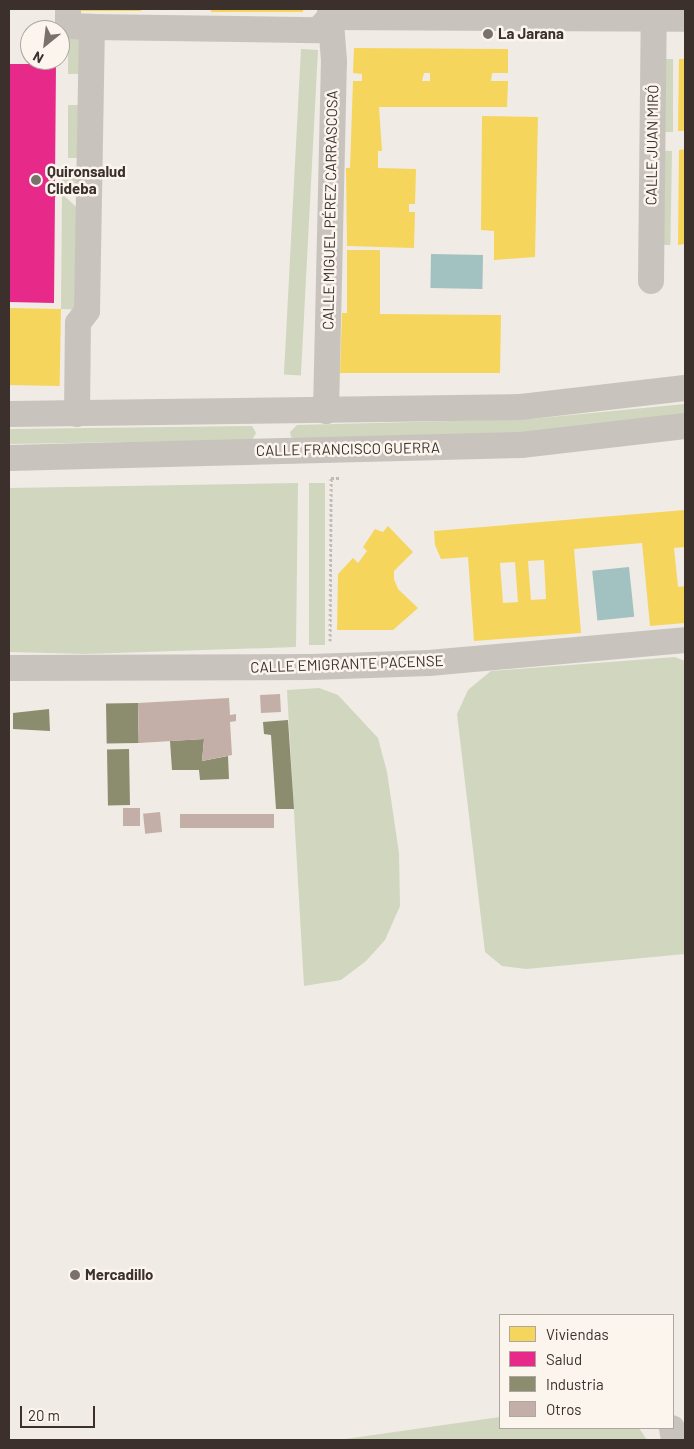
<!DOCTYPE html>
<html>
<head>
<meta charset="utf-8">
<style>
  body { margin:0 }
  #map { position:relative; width:694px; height:1449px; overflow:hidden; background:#f0ebe5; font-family:Barlow,sans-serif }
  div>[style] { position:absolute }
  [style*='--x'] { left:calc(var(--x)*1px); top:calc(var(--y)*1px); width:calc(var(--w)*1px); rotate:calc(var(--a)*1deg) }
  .green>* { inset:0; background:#d1d6bf; transform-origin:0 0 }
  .water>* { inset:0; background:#a1c2c1; transform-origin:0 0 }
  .homes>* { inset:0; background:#f6d55c; transform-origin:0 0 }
  .health>* { inset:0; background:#e7298a }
  .industry>* { inset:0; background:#8c8c6e; transform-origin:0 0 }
  .building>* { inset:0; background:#c3afa7; transform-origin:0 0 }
  .path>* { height:3px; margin-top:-1.5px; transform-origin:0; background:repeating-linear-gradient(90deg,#c2bbb6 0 2.5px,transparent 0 5px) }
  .street>* { height:26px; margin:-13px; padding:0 13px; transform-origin:13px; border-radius:13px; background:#c9c3be }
  .dots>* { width:14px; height:14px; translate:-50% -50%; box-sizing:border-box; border:2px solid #fbf5ee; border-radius:50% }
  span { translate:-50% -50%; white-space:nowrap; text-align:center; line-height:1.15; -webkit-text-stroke:5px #fbf5ee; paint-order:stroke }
  .poi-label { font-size:15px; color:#3b302b; font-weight:700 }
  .left { translate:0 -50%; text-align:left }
  .street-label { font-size:15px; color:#3b302b }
  .frame { position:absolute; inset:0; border:10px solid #3b302b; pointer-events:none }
  .legend { position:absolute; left:499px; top:1314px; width:175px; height:115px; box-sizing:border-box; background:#fbf5ee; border:1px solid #aea6a0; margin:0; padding:6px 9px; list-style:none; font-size:15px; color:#3b302b }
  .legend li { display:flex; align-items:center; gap:10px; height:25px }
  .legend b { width:25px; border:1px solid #aea6a0 }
  .north { position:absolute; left:20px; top:20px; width:50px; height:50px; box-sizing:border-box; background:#fbf5ee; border:1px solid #aea6a0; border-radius:50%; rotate:209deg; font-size:14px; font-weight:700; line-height:20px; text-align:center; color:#3b302b }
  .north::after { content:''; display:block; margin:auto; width:18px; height:22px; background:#7a716c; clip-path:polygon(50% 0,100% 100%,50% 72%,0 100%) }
  .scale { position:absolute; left:20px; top:1406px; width:75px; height:22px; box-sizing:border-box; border:2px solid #3b302b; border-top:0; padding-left:6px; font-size:15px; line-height:18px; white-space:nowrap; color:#3b302b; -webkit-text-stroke:4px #fbf5ee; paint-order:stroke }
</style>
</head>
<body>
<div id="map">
  <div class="green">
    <div style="clip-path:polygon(60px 32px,87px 33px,86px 74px,68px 74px,68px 55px,60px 55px)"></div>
    <div style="left:301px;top:49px;width:17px;height:326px;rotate:3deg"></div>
    <div style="left:663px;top:59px;width:10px;height:73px"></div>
    <div style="left:68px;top:105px;width:18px;height:53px"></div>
    <div style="left:672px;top:151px;width:94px;height:10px;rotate:91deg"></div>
    <div style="clip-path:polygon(62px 176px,85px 176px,85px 205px,62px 185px)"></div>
    <div style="clip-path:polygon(62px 194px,84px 214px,83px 310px,61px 309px)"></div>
    <div style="clip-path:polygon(685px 404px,685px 418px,531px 433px,299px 440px,291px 437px,290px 432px,297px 425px,530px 419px)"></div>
    <div style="clip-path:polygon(252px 426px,256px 433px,252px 440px,9px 444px,9px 429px)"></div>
    <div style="clip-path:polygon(298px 483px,296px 647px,86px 654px,9px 652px,9px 488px)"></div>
    <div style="left:309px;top:483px;width:16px;height:162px"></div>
    <div style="clip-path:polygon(675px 657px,685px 661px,685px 954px,526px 969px,502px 966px,485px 952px,457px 714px,468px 690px,491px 671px)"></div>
    <div style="clip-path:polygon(319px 688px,338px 695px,378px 738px,387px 772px,399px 853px,400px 906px,385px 940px,366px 961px,341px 980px,304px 986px,287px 690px)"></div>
    <div style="clip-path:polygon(500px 1417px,500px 1428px,639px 1428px,647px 1440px,338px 1440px)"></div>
  </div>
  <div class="water">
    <div style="left:431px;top:254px;width:52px;height:34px;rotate:1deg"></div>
    <div style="left:629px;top:567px;width:50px;height:37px;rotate:84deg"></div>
  </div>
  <div class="homes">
    <div style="left:81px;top:9px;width:60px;height:2px"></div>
    <div style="left:211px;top:9px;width:92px;height:3px"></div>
    <div style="clip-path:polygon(evenodd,354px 48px,508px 49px,508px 73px,492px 73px,491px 81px,508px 81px,507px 107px,379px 107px,382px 151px,378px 151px,378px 168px,416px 169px,415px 204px,409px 204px,409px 212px,415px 212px,414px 248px,347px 246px,346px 168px,350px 168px,353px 81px,362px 81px,362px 74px,353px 73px,354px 48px,424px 73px,430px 73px,430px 81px,422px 81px,424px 73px)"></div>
    <div style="clip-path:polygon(679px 59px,685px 59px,685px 131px,678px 131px)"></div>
    <div style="clip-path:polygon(482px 116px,538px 117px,535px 257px,494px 260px,494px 231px,481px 230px)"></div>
    <div style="clip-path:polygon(685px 149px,685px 244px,678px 245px,679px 150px)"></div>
    <div style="clip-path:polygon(347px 250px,380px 250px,380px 314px,501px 315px,500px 373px,340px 373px,342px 313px,347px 313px)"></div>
    <div style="left:9px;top:308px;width:52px;height:77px;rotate:1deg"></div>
    <div style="clip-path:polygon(evenodd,685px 510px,685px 547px,674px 548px,678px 587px,685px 586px,685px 623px,650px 626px,642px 543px,574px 549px,581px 633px,474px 641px,468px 557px,441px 559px,435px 545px,434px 531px,685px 510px,544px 560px,546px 599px,531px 600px,528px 561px,544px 560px,685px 510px,515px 562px,518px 602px,503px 603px,500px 563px,515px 562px)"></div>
    <div style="clip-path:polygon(388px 526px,413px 552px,394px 571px,394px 579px,398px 589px,418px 608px,393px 630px,337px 630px,338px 574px,353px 558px,358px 563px,367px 551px,363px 547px,375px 529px,383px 532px)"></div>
  </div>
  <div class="health">
    <div style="clip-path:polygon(9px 64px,56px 64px,55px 181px,62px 189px,55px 197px,54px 303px,9px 302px)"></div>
  </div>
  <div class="industry">
    <div style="left:138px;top:703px;width:40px;height:32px;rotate:89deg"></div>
    <div style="clip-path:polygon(49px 709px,50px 731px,13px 729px,13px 713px)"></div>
    <div style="clip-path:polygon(288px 720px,294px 809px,276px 809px,271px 735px,264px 734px,263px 722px)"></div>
    <div style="clip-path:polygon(204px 739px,202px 761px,228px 756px,229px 779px,200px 780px,199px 770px,172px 770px,170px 741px)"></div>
    <div style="left:129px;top:749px;width:56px;height:22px;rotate:89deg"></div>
  </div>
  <div class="building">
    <div style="left:280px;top:694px;width:18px;height:20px;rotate:87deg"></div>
    <div style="clip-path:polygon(229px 698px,230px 715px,236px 714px,236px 721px,230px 722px,232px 755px,202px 761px,204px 739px,139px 743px,138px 703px)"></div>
    <div style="left:123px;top:808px;width:17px;height:18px"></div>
    <div style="left:160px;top:812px;width:20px;height:17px;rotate:84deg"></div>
    <div style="left:274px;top:814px;width:14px;height:94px;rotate:90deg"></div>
  </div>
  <div class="path">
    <div style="--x:330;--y:641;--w:163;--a:-89.6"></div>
    <div style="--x:331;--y:478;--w:8;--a:0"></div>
  </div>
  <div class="street">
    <div style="--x:68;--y:9;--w:17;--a:90"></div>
    <div style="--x:68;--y:26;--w:24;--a:2"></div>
    <div style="--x:92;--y:27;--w:226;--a:0.8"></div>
    <div style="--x:318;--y:30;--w:18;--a:-47"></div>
    <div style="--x:330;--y:17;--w:355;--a:0.3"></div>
    <div style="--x:651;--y:281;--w:272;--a:-89.4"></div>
    <div style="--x:326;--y:411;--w:350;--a:-88.7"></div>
    <div style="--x:334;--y:61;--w:52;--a:-94.4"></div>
    <div style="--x:9;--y:414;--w:512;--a:-0.78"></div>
    <div style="--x:521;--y:407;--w:165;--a:-6.6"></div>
    <div style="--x:77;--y:414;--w:91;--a:-89.4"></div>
    <div style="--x:78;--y:323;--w:15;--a:-53"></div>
    <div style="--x:87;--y:311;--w:284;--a:-89"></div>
    <div style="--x:9;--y:458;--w:512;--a:-1.45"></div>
    <div style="--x:521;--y:445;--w:165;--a:-6.6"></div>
    <div style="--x:9;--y:668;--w:303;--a:-0.2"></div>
    <div style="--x:312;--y:667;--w:117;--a:-2"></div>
    <div style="--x:429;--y:663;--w:257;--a:-5.1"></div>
    <div style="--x:672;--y:1428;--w:12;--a:81"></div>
  </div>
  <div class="dots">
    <div style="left:488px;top:34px;background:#7a716c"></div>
    <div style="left:36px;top:180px;background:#7a716c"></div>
    <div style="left:75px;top:1275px;background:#7a716c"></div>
  </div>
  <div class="poi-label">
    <span class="left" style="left:498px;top:34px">La Jarana</span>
    <span class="left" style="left:47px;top:180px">Quironsalud<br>Clideba</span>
    <span class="left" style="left:85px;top:1275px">Mercadillo</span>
  </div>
  <div class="street-label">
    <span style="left:652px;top:145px;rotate:-89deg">CALLE JUAN MIRÓ</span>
    <span style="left:330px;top:210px;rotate:-89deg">CALLE MIGUEL PÉREZ CARRASCOSA</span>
    <span style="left:348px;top:449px;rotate:-1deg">CALLE FRANCISCO GUERRA</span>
    <span style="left:347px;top:664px;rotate:-2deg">CALLE EMIGRANTE PACENSE</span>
  </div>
  <div class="frame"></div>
  <ul class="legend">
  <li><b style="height:14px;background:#f6d55c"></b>Viviendas</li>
  <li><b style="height:14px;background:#e7298a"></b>Salud</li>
  <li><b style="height:14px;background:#8c8c6e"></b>Industria</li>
  <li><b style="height:14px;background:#c3afa7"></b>Otros</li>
  </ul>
  <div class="north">N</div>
  <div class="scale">20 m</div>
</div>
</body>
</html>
